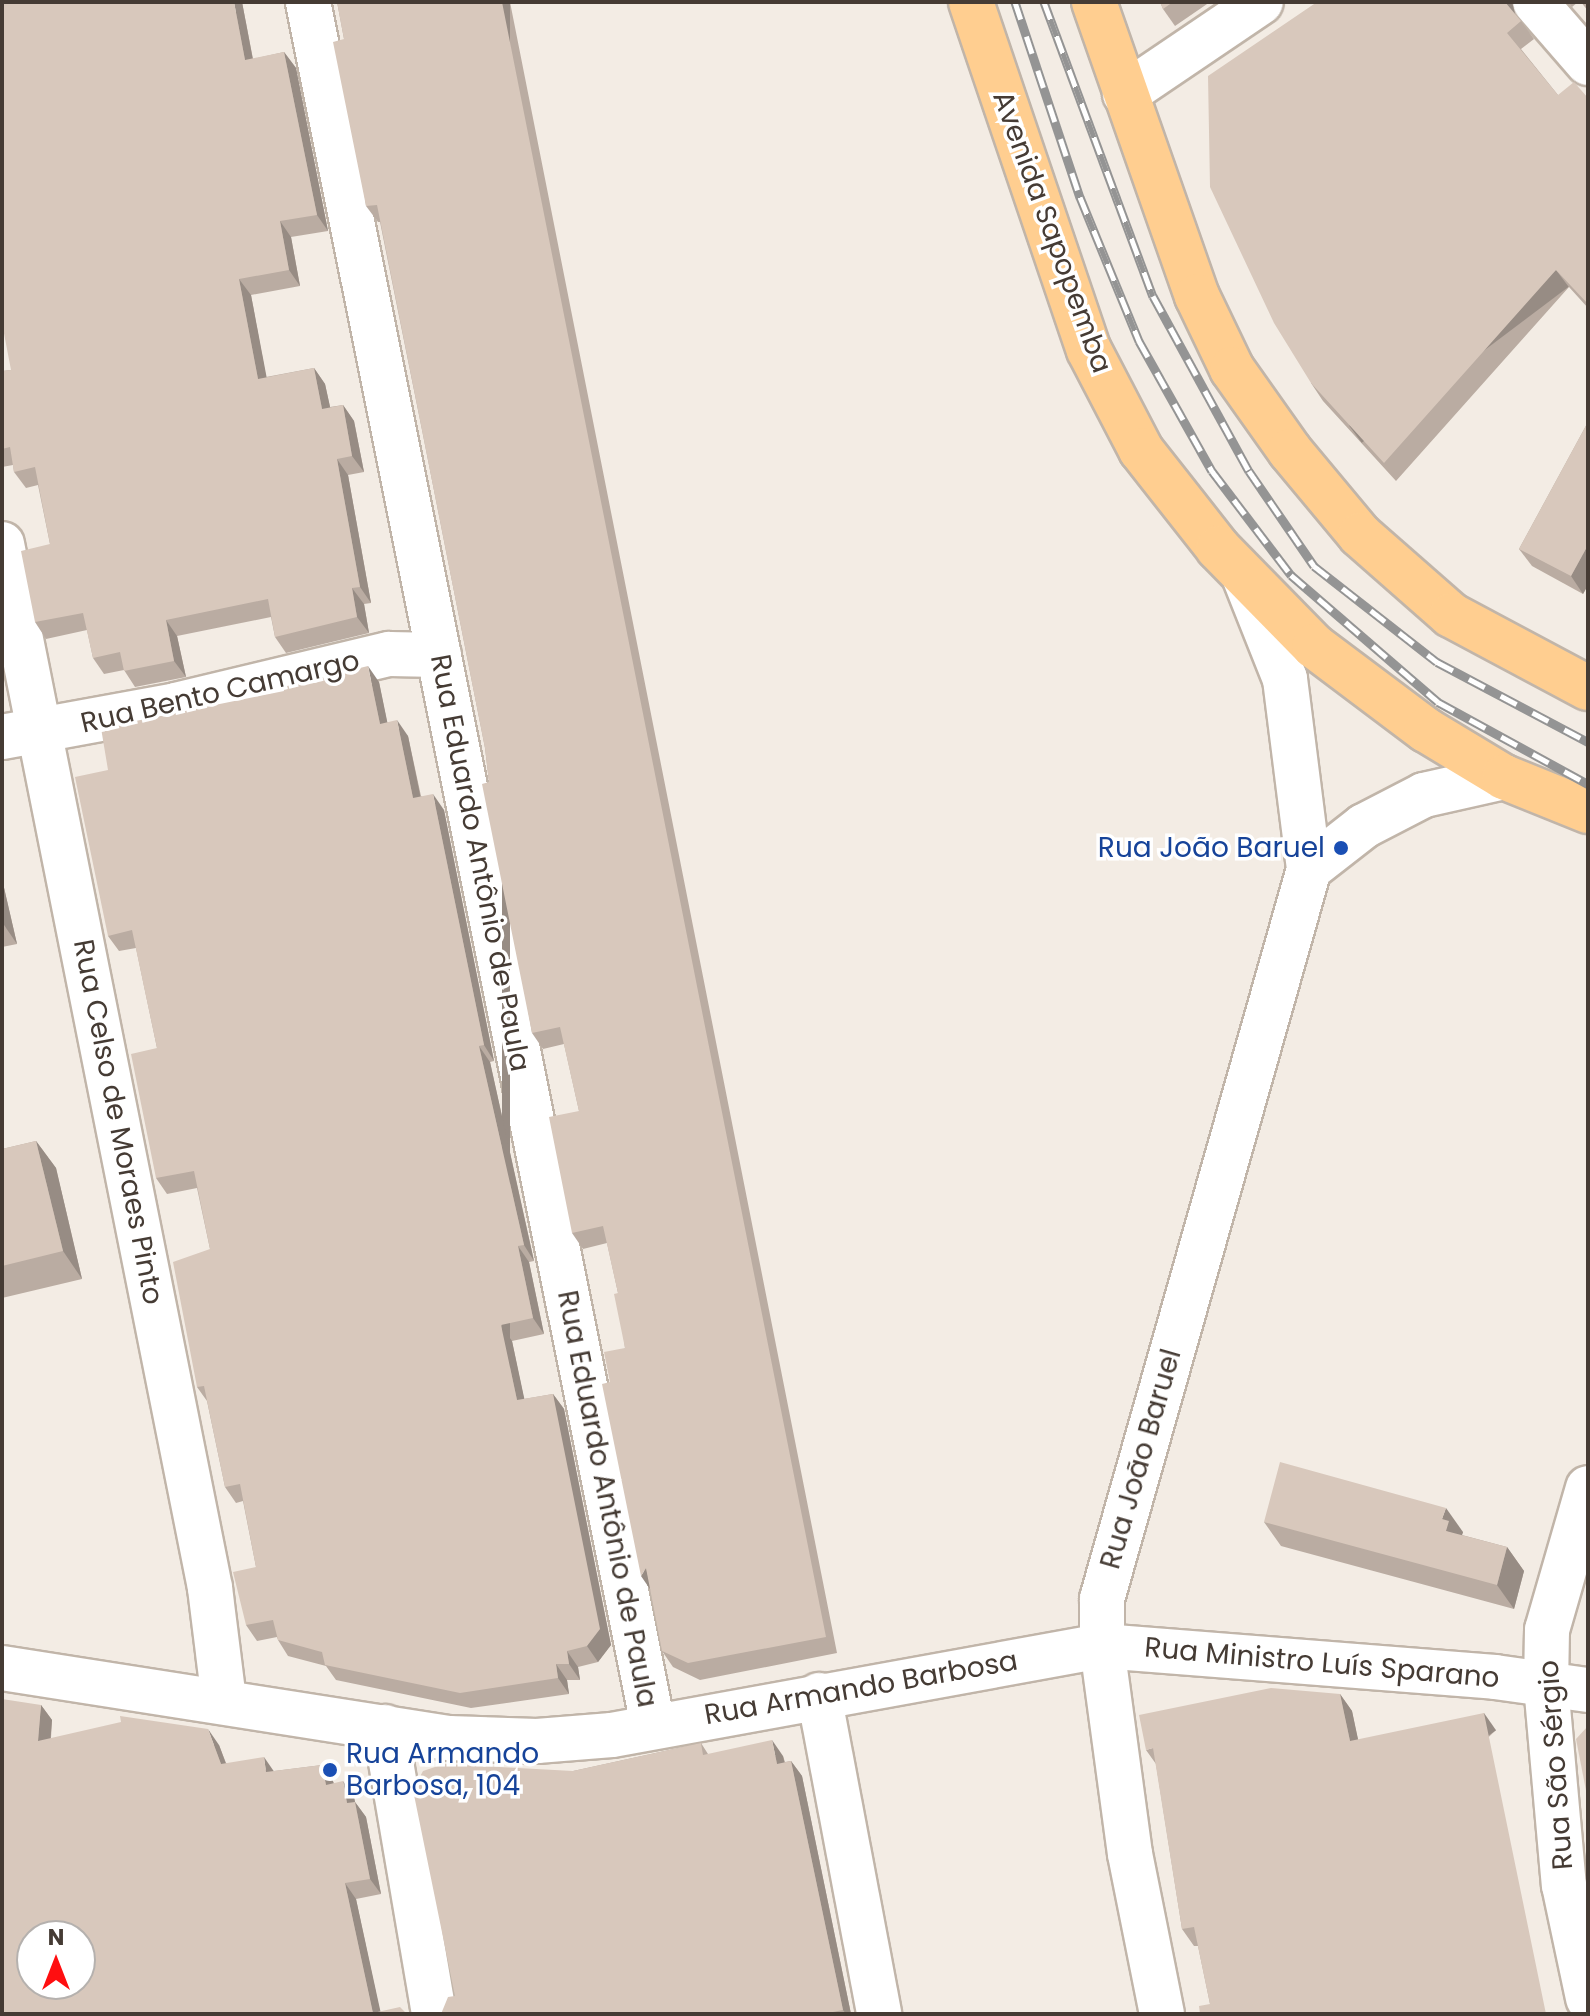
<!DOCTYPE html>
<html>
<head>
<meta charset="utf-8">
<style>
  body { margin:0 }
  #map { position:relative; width:1590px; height:2016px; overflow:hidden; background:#f3ece4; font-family:Poppins,sans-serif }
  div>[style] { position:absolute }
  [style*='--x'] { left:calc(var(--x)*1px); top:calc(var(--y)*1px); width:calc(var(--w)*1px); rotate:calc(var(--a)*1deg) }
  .roads { filter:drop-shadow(2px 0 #c1b5a9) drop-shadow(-2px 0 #c1b5a9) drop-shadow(0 2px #c1b5a9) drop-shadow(0 -2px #c1b5a9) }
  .street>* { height:44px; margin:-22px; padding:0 22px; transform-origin:22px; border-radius:22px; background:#fff }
  .primary>* { height:44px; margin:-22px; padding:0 22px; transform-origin:22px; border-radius:22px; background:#ffce90 }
  .rail>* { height:9px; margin-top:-4.5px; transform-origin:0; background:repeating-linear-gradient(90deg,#fff 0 18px,#949494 0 36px); box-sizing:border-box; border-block:2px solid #949494 }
  .wall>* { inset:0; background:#baaca2 }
  .shaded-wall>* { inset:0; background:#978c84; transform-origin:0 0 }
  .building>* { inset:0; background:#d8c8bc }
  .dots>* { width:22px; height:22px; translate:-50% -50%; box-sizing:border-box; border:4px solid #fff; border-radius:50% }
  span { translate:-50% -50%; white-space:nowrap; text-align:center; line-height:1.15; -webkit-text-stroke:7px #fff; paint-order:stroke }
  .street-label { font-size:28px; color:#453b34 }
  .transit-label { font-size:28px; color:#164399 }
  .right { translate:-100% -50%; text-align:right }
  .left { translate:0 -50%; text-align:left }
  .frame { position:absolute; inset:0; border:4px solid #453b34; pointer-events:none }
  .north { position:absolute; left:16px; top:1920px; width:80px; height:80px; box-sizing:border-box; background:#fff; border:2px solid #b5b1ae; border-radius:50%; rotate:0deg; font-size:22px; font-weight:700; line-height:32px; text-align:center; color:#453b34 }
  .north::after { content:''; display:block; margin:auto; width:28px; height:36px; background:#ff0e10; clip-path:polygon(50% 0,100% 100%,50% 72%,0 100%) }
</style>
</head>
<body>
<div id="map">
  <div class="roads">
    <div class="street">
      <div style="--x:308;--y:2;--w:1757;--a:78.68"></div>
      <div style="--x:1535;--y:2;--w:81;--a:49"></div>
      <div style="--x:1125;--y:94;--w:164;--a:-34.1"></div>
      <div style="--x:2;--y:544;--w:1065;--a:78.73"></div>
      <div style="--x:210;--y:1588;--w:114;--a:82.9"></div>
      <div style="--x:2;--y:737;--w:177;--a:-10.4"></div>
      <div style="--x:176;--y:705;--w:219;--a:-13.5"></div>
      <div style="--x:389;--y:654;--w:50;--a:1.1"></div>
      <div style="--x:1309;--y:869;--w:70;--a:-38"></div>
      <div style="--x:1364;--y:826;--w:68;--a:-27.3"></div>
      <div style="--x:1424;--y:795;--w:82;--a:-12.7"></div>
      <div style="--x:1588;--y:1488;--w:148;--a:106.1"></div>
      <div style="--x:1547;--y:1630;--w:55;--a:91"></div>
      <div style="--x:1546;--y:1685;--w:201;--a:84.9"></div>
      <div style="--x:1564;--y:1885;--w:116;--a:78"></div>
      <div style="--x:2;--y:1668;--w:452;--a:8.9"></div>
      <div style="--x:449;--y:1738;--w:88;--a:2"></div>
      <div style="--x:537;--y:1741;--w:75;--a:-4.6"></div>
      <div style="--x:612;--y:1735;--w:498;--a:-10.3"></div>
      <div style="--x:1102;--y:1646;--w:394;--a:4.5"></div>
      <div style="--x:1495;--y:1677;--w:94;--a:8"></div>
      <div style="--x:819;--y:1695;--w:325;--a:79.3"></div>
      <div style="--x:385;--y:1727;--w:291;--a:80.3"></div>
      <div style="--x:1162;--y:2014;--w:163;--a:-101.3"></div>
      <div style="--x:1130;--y:1854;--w:210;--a:-97.7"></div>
      <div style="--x:1102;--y:1646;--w:47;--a:-90"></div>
      <div style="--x:1102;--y:1599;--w:759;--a:-74.17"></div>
      <div style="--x:1309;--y:869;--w:192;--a:-97.2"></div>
      <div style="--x:1285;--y:679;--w:111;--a:-111.7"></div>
    </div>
    <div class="primary">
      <div style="--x:971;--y:2;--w:367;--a:71.3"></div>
      <div style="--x:1089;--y:350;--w:113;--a:62.5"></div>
      <div style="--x:1141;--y:450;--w:125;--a:51.8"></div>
      <div style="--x:1218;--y:548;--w:137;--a:45.6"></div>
      <div style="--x:1314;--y:646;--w:140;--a:36.9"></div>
      <div style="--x:1426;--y:730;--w:91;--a:31.1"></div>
      <div style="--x:1504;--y:777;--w:91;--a:22"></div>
      <div style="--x:1094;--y:2;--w:312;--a:70.7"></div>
      <div style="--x:1197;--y:296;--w:81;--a:64.4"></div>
      <div style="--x:1232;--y:369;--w:100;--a:54.7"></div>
      <div style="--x:1290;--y:451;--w:109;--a:50.2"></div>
      <div style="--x:1360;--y:535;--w:121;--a:41.3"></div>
      <div style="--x:1451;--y:615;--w:155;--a:28.1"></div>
    </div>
  </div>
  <div class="rail">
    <div style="--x:1015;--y:2;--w:206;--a:71.6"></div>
    <div style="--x:1080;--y:197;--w:156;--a:67.7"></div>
    <div style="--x:1139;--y:341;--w:149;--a:60.7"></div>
    <div style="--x:1212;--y:471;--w:131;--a:52.8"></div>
    <div style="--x:1291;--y:575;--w:194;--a:40.8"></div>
    <div style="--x:1438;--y:702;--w:171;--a:28.7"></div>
    <div style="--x:1044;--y:2;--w:314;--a:69.7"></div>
    <div style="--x:1153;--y:296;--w:200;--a:61.3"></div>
    <div style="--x:1249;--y:471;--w:115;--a:55.6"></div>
    <div style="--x:1314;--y:566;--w:156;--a:38"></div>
    <div style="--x:1437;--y:662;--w:171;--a:27.9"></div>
  </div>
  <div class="wall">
    <div style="clip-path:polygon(242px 2px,253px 59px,284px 52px,296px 68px,328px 231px,291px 237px,300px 286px,251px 295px,266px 377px,314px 368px,325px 384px,330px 407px,343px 405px,354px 421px,364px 472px,348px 475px,371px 603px,364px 604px,369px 633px,286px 653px,275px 637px,271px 617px,177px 636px,186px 677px,135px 687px,124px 670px,104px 674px,93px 658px,87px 630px,46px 639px,35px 622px,50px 544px,38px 485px,26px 488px,14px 472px,13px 465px,2px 467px,2px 371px,11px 370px)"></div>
    <div style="clip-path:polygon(337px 2px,510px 2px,837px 1653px,700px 1680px,673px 1667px,662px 1651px,610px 1382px,625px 1348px,618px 1293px,607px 1243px,583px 1249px,572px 1233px,579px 1111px,564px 1044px,543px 1049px,532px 1033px,489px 782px,485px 748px,421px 425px,380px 222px,378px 222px,366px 206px,344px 39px)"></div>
    <div style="clip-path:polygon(1160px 2px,1210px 2px,1175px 26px,1163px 9px)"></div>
    <div style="clip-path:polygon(1317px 2px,1512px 2px,1515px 13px,1534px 39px,1521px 49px,1558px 95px,1588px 98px,1588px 308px,1569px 287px,1396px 481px,1323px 401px,1311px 383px)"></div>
    <div style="clip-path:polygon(1568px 2px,1578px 2px,1572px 7px)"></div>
    <div style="clip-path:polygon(1581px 2px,1588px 2px,1588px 11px)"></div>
    <div style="clip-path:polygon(1588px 422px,1588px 585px,1583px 594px,1532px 566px,1519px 549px)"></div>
    <div style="clip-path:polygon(379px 682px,387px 722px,408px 736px,421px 796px,444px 810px,494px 1061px,490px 1062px,534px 1261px,529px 1262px,544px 1334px,512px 1341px,524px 1399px,553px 1394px,564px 1409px,611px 1645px,598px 1662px,578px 1667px,580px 1680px,567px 1680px,569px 1694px,471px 1708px,336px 1680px,326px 1666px,288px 1656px,278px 1640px,277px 1637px,257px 1641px,246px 1625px,256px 1567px,243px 1501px,236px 1503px,225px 1487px,207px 1401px,197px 1387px,210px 1249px,197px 1188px,167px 1194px,156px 1178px,157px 1048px,136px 948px,119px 951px,108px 936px,108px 770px)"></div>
    <div style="clip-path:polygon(2px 879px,17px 944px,2px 947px)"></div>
    <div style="clip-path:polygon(36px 1141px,56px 1168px,82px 1279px,2px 1298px,2px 1149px)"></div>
    <div style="clip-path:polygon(1264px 1522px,1463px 1532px,1462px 1535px,1507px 1547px,1524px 1571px,1514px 1609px,1281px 1546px)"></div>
    <div style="clip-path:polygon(1340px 1694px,1352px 1711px,1358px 1740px,1496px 1730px,1210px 2004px,1198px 1946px,1194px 1946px,1182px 1929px,1156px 1764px,1146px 1750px)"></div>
    <div style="clip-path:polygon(41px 1705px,52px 1720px,51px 1738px,219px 1745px,226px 1763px,274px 1771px,322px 1765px,334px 1783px,354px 1797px,355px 1802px,366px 1817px,381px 1894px,356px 1899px,380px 2012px,407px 2014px,2px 2014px)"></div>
    <div style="clip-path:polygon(701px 1743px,708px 1754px,783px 1756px,785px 1762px,791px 1761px,802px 1776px,851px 2014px,441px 2014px,455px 1996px,573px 1771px)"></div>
  </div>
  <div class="shaded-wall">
    <div style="clip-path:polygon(234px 2px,242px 2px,256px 76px,245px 60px)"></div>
    <div style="left:502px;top:2px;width:8px;height:1667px"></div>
    <div style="clip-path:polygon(1505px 2px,1512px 2px,1516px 18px)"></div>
    <div style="clip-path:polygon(284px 52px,296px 68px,328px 231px,317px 215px)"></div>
    <div style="clip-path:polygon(280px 221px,291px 237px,300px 286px,289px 270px)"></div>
    <div style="left:1556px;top:270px;width:21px;height:259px;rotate:53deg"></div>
    <div style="clip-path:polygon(239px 279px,251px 295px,270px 395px,258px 379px)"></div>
    <div style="clip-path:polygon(314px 368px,325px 384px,334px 425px,322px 409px)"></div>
    <div style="clip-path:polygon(343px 405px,354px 421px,364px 472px,352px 456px)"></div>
    <div style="clip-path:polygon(337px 459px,348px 475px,371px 603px,360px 587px)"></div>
    <div style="clip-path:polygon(1588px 545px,1588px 585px,1583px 594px,1571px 576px)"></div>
    <div style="clip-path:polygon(352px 588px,364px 604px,369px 633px,357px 617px)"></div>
    <div style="clip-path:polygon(166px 620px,177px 636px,186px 677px,174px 661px)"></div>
    <div style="clip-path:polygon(368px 666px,379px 682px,391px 740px,380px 724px)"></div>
    <div style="clip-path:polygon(397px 720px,408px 736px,424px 814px,413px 798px)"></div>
    <div style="clip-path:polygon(433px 794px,444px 810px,494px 1061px,484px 1045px)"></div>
    <div style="clip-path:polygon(2px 879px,17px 944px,2px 922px)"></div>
    <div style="clip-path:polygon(479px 1046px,490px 1062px,534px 1261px,524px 1245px)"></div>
    <div style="clip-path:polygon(36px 1141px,56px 1168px,82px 1279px,63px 1251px)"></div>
    <div style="clip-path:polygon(518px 1246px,529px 1262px,544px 1334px,533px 1318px)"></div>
    <div style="clip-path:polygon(501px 1325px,512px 1341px,528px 1416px,517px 1400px)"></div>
    <div style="clip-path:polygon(553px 1394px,564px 1409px,611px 1645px,598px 1662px,587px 1646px)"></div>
    <div style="clip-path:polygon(1446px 1508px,1463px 1532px,1461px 1538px,1446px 1531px,1442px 1519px)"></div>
    <div style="clip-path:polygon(1507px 1547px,1524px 1571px,1514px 1609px,1497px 1585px)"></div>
    <div style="clip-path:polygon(646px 1568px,652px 1592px,641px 1576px)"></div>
    <div style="clip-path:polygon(567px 1651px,578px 1667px,580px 1680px,569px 1664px)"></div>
    <div style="clip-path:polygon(556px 1664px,567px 1680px,569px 1694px,558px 1678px)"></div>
    <div style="clip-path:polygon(1340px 1694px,1352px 1711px,1362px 1758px,1350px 1741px)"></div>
    <div style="clip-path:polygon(41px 1705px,52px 1720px,49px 1757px,38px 1741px)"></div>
    <div style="left:1484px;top:1713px;width:21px;height:307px;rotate:55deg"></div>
    <div style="clip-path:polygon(208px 1729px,219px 1745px,232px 1780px,221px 1764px)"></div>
    <div style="clip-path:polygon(772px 1740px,783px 1756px,788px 1779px,777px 1764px)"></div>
    <div style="clip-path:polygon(264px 1757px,275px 1773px,266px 1772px)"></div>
    <div style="clip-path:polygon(791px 1761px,802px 1776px,851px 2014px,846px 2014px,843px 2010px)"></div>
    <div style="clip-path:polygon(322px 1765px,333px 1781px,337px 1801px,326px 1785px)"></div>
    <div style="clip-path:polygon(343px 1781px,354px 1797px,358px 1819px,347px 1803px)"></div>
    <div style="clip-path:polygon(355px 1802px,366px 1817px,381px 1894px,370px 1879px)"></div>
    <div style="clip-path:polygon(345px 1883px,356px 1899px,381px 2014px,373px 2014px)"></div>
  </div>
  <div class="building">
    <div style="clip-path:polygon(2px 2px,234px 2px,245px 60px,284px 52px,317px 215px,280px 221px,289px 270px,239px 279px,258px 379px,314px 368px,322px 409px,343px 405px,352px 456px,337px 459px,360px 587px,352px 588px,357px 617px,275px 637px,268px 599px,166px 620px,174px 661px,124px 671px,120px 652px,93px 658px,83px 613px,35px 622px,21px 551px,50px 544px,35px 467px,14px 472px,10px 447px,2px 449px,2px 371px,11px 370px,2px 323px)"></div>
    <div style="clip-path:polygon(337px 2px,502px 2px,826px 1637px,688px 1663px,662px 1651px,646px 1568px,641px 1576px,602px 1384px,610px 1382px,604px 1352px,625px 1348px,614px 1294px,618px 1293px,603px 1226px,572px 1233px,549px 1117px,579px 1111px,560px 1027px,532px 1033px,482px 784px,489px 782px,485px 748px,421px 425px,377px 205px,366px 206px,333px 42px,344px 39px)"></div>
    <div style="clip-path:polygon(1160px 2px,1173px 2px,1163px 9px)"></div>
    <div style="clip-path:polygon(1317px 2px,1505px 2px,1521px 21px,1507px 33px,1558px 95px,1574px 82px,1588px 98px,1588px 304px,1556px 270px,1384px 463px,1311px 383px,1274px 323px,1210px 187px,1208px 76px)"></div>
    <div style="clip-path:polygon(1588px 422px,1588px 545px,1571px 576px,1519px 549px)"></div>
    <div style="clip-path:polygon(368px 666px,380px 724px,397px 720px,413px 798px,433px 794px,484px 1045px,479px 1046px,524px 1245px,518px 1246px,533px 1318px,501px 1325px,517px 1400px,553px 1394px,600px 1629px,587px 1646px,567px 1651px,569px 1664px,556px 1664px,558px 1678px,460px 1693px,325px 1665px,322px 1652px,278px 1640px,273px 1620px,246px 1625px,233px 1572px,256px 1567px,240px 1484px,225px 1487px,204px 1386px,197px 1387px,173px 1262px,210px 1249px,194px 1171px,156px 1178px,131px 1054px,157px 1048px,132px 930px,108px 936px,75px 777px,108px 770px,101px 728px,284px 691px,283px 687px)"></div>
    <div style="clip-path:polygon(36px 1141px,63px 1251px,2px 1266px,2px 1149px)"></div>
    <div style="clip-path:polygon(1280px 1462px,1446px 1508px,1442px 1519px,1449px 1521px,1446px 1531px,1507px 1547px,1497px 1585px,1264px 1522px)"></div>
    <div style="clip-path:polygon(1271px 1688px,1340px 1694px,1350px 1741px,1484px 1713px,1546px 2014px,1200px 2014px,1199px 2006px,1210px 2004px,1194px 1927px,1182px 1929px,1153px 1748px,1146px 1750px,1139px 1715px)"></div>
    <div style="clip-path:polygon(evenodd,2px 1699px,41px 1705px,38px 1741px,121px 1722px,120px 1716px,208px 1729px,221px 1764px,264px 1757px,266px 1772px,322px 1765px,326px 1785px,343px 1781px,347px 1803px,355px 1802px,370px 1879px,345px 1883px,373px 2013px,400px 2007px,407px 2014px,2px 2014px,2px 1699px,32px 1936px,80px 1936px,80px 1984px,32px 1984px,32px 1936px)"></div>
    <div style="clip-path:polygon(1588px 1726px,1588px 1801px,1576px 1739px)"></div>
    <div style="clip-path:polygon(772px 1740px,777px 1764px,791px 1761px,843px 2010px,823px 2014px,441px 2014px,448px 1997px,455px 1996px,413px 1790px,423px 1771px,444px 1764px,573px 1771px,701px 1743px,703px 1755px)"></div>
  </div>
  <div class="dots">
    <div style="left:1341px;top:848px;background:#1a4fb4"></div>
    <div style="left:330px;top:1770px;background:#1a4fb4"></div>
  </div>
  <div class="street-label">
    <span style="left:1052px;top:232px;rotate:70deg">Avenida Sapopemba</span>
    <span style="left:220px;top:692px;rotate:-13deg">Rua Bento Camargo</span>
    <span style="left:480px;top:863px;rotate:79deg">Rua Eduardo Antônio de Paula</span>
    <span style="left:118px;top:1122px;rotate:79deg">Rua Celso de Moraes Pinto</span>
    <span style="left:1141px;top:1459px;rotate:-74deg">Rua João Baruel</span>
    <span style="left:607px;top:1499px;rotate:79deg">Rua Eduardo Antônio de Paula</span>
    <span style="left:1322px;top:1663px;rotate:5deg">Rua Ministro Luís Sparano</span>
    <span style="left:861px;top:1688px;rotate:-10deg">Rua Armando Barbosa</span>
    <span style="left:1556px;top:1765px;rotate:-94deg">Rua São Sérgio</span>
  </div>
  <div class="transit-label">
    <span class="right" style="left:1325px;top:848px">Rua João Baruel</span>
    <span class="left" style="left:346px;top:1770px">Rua Armando<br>Barbosa, 104</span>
  </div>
  <div class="frame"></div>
  <div class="north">N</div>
</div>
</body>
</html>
